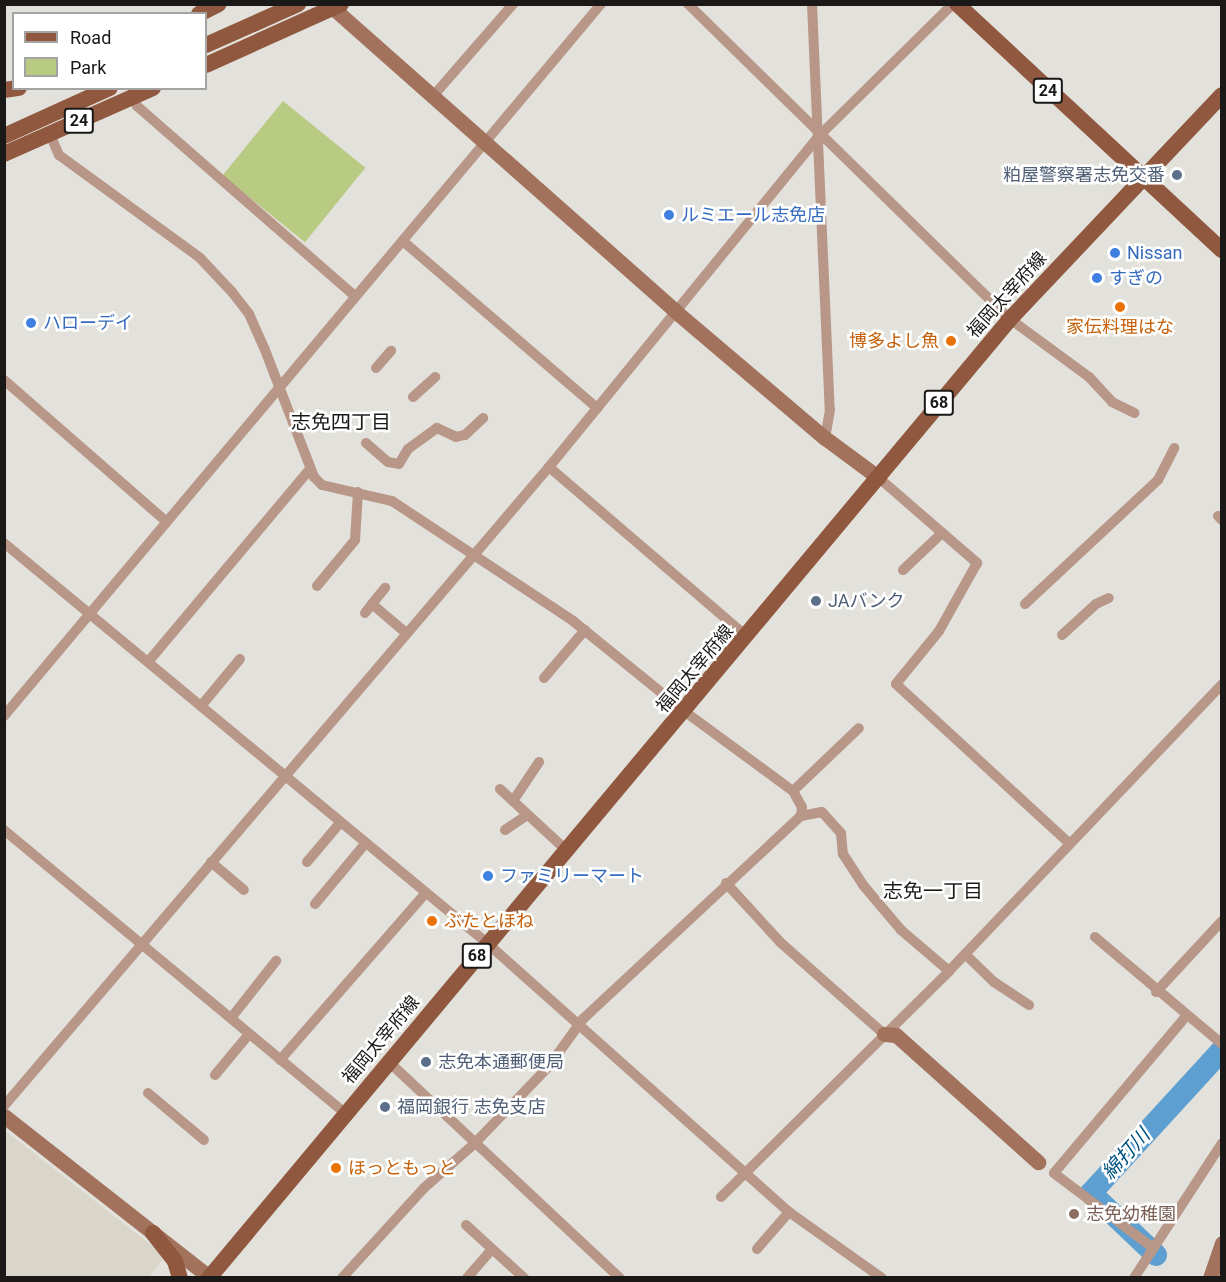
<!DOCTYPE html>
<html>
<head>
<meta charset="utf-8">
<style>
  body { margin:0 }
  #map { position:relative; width:1226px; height:1282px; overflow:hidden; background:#e2e1db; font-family:Roboto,"Noto Sans JP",sans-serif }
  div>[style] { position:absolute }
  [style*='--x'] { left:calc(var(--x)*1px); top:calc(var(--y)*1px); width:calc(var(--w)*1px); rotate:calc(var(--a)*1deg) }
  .built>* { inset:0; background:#d9d6c9 }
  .green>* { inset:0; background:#b9ca83; transform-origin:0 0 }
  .river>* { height:22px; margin:-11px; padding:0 11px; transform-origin:11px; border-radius:11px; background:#5d9fd0 }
  .street>* { height:10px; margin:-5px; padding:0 5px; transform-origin:5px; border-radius:5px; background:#b89788 }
  .secondary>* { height:15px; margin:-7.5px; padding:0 7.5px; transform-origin:7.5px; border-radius:7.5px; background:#a2725d }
  .primary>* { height:16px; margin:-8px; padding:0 8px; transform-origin:8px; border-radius:8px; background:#90583e }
  .dots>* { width:16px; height:16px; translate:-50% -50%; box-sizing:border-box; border:3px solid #fff; border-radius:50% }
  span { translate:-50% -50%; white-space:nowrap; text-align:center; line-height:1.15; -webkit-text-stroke:5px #fff; paint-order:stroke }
  .shield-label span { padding:2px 4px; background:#fff; border:2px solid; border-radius:4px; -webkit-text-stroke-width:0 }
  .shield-label { font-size:16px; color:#1a1917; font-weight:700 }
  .service-label { font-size:18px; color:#4e5e75 }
  .right { translate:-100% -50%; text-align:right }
  .left { translate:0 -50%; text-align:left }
  .shop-label { font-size:18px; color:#366cbe }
  .street-label { font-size:18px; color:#1a1917 }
  .food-label { font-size:18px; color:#c56008 }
  .education-label { font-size:18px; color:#785e54 }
  .neighbourhood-label { font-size:20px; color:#1a1917 }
  .water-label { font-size:20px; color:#005382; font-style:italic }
  .frame { position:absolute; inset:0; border:6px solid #1a1917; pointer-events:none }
  .legend { position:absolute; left:12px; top:12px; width:195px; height:78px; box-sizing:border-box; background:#fff; border:2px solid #a3a3a2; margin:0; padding:8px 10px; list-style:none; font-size:18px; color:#1a1917 }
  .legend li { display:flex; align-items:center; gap:12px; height:30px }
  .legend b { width:30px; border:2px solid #a3a3a2 }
</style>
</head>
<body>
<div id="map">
  <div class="built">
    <div style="clip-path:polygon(4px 1130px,165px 1256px,149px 1277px,5px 1277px)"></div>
  </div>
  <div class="green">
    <div style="left:283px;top:101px;width:106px;height:96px;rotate:39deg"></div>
  </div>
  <div class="river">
    <div style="--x:1156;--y:1255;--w:90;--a:-136.4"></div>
    <div style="--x:1091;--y:1193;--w:194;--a:-47.5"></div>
  </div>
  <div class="street">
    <div style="--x:688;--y:4;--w:450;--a:44.4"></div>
    <div style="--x:1010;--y:319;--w:98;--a:36.3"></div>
    <div style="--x:1089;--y:377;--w:34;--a:47"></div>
    <div style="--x:1112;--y:402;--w:25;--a:26"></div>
    <div style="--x:812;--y:4;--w:406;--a:87.5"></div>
    <div style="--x:830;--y:410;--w:28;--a:100"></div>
    <div style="--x:434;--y:95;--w:121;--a:-49"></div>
    <div style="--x:133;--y:97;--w:10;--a:66"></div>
    <div style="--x:137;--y:106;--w:289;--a:41.1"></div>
    <div style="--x:50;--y:134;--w:23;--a:67"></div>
    <div style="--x:59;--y:155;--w:175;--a:36.1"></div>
    <div style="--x:200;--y:258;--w:47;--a:46.7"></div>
    <div style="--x:232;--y:292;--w:28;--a:52"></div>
    <div style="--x:249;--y:314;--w:39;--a:66"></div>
    <div style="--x:265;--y:350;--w:136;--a:68.9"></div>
    <div style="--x:314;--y:477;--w:11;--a:45"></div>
    <div style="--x:322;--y:485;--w:72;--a:12.9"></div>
    <div style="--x:392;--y:501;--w:217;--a:33.5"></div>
    <div style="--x:573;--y:621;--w:143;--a:39"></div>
    <div style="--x:684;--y:711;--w:135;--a:36.3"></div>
    <div style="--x:793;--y:791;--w:18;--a:61"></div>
    <div style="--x:802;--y:807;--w:9;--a:96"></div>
    <div style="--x:404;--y:242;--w:255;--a:40.7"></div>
    <div style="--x:376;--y:368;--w:23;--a:-49"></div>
    <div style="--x:4;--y:380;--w:216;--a:41.1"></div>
    <div style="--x:413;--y:397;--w:30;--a:-42"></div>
    <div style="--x:366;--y:443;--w:29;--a:41"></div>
    <div style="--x:388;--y:462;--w:11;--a:10"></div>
    <div style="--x:399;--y:464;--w:17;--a:-59"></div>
    <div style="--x:408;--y:449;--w:36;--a:-36"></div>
    <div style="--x:437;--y:428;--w:21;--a:25"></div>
    <div style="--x:456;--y:437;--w:9;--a:-13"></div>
    <div style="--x:465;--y:435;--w:25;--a:-43"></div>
    <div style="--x:549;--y:467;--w:261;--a:40.6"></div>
    <div style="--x:879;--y:478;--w:130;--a:40.9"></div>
    <div style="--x:977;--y:563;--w:78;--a:119.2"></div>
    <div style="--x:939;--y:631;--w:68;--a:129.1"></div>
    <div style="--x:896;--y:684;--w:234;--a:42.6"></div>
    <div style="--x:1218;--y:516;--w:6;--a:45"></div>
    <div style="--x:4;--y:543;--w:627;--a:39.63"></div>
    <div style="--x:487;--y:943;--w:404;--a:41.7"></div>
    <div style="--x:789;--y:1212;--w:114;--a:35.4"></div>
    <div style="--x:903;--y:570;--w:54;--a:-43.5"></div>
    <div style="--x:317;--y:586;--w:60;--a:-50.4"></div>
    <div style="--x:355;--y:540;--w:48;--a:-86.4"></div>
    <div style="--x:372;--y:604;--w:21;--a:-51"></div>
    <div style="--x:1025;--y:604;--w:182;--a:-43"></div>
    <div style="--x:1158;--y:480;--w:36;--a:-63"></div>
    <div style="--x:365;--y:613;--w:11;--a:-52"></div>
    <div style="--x:372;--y:604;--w:43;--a:40.3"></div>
    <div style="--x:1062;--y:635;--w:46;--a:-42.4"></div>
    <div style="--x:1096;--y:604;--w:14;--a:-25"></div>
    <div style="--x:148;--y:662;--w:252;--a:-50"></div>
    <div style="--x:544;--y:678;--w:63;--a:-49.5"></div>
    <div style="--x:201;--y:706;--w:61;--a:-50.3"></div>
    <div style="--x:4;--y:716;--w:929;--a:-50.02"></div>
    <div style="--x:500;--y:789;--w:90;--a:42.7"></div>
    <div style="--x:793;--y:791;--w:91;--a:-43.7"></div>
    <div style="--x:513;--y:801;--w:47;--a:-56.3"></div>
    <div style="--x:4;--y:830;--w:445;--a:39.7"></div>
    <div style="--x:505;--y:830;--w:27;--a:-34"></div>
    <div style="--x:211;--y:862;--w:43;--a:40.3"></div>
    <div style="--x:307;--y:862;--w:51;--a:-49.8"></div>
    <div style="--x:726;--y:883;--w:80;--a:47.5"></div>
    <div style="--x:780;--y:942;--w:139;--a:41.5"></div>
    <div style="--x:315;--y:904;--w:78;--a:-50.2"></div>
    <div style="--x:1095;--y:937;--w:166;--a:40.1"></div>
    <div style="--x:965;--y:954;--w:40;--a:44"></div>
    <div style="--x:994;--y:982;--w:42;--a:33.3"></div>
    <div style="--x:1156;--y:992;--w:97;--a:-47.1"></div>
    <div style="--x:231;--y:1018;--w:73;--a:-51.7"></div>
    <div style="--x:280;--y:1060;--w:219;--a:-48.9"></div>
    <div style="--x:389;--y:1062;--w:316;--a:43.1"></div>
    <div style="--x:215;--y:1075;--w:53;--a:-50.3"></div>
    <div style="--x:148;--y:1093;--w:73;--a:40"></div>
    <div style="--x:4;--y:1106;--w:840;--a:-49.54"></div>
    <div style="--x:549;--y:467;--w:430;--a:-50.8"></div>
    <div style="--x:821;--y:134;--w:185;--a:-44.6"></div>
    <div style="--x:721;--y:1197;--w:321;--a:-44.7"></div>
    <div style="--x:949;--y:971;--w:396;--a:-46.4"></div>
    <div style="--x:466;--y:1225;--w:79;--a:42.4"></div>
    <div style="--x:1153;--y:1248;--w:124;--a:-142.9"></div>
    <div style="--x:1054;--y:1173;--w:205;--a:-49.9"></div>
    <div style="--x:757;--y:1249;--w:49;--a:-49.1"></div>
    <div style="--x:342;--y:1278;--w:122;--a:-47.7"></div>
    <div style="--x:424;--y:1188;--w:67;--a:-41.3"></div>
    <div style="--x:474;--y:1144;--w:108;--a:-46.1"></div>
    <div style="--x:549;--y:1066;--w:58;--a:-54.1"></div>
    <div style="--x:583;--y:1019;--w:298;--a:-43"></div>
    <div style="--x:801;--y:816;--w:21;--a:-11"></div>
    <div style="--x:822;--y:812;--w:28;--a:48"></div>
    <div style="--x:841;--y:833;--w:21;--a:85"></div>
    <div style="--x:843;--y:854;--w:37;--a:57"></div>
    <div style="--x:863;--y:885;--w:59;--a:49.8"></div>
    <div style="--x:901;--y:930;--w:63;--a:40.5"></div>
    <div style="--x:467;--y:1278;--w:38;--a:-49"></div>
    <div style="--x:1134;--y:1278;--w:161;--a:-56.9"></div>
  </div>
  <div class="secondary">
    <div style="--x:333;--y:8;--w:457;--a:41.5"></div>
    <div style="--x:675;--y:311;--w:197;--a:40.3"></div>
    <div style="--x:825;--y:438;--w:67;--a:36.5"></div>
    <div style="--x:884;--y:1034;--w:12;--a:5"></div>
    <div style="--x:896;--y:1035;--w:191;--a:41.8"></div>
    <div style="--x:4;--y:1116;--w:261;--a:38.1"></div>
    <div style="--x:1210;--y:1278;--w:37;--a:-71"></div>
  </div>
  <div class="primary">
    <div style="--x:957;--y:4;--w:362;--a:42.9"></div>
    <div style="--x:199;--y:14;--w:22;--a:-27"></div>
    <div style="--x:206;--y:45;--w:101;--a:-24"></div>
    <div style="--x:206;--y:65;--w:148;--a:-24.3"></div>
    <div style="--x:4;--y:90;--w:15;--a:-8"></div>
    <div style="--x:4;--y:136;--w:116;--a:-24.4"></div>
    <div style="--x:4;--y:154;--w:163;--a:-23.9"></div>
    <div style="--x:153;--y:1233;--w:36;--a:52"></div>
    <div style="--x:175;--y:1261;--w:18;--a:74"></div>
    <div style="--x:209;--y:1278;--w:1250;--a:-50.13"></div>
    <div style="--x:1010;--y:319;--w:308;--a:-46.6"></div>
  </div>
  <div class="dots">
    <div style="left:1177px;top:175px;background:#5c6f8a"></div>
    <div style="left:669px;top:215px;background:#3f7fe0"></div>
    <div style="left:1115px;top:253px;background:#3f7fe0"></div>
    <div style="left:1097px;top:278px;background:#3f7fe0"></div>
    <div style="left:1120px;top:307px;background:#e8710a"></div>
    <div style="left:31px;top:323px;background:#3f7fe0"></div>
    <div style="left:951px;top:341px;background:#e8710a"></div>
    <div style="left:816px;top:601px;background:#5c6f8a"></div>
    <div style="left:488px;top:876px;background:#3f7fe0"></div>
    <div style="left:432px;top:921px;background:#e8710a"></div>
    <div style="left:426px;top:1062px;background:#5c6f8a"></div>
    <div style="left:385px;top:1107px;background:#5c6f8a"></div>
    <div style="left:336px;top:1168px;background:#e8710a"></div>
    <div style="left:1074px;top:1214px;background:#8d6e63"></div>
  </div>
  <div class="shield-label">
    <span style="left:1048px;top:91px">24</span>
    <span style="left:79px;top:121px">24</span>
    <span style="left:939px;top:403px">68</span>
    <span style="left:477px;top:956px">68</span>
  </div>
  <div class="service-label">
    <span class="right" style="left:1165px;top:175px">粕屋警察署志免交番</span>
    <span class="left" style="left:828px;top:601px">JAバンク</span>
    <span class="left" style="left:438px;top:1062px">志免本通郵便局</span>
    <span class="left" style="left:397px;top:1107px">福岡銀行 志免支店</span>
  </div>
  <div class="shop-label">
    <span class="left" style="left:681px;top:215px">ルミエール志免店</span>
    <span class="left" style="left:1127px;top:253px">Nissan</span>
    <span class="left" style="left:1109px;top:278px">すぎの</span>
    <span class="left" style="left:43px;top:323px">ハローデイ</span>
    <span class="left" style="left:500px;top:876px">ファミリーマート</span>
  </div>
  <div class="street-label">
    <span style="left:1007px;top:295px;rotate:-48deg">福岡太宰府線</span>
    <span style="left:695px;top:669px;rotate:-50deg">福岡太宰府線</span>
    <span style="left:381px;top:1040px;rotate:-50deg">福岡太宰府線</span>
  </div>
  <div class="food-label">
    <span style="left:1120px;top:327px">家伝料理はな</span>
    <span class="right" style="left:939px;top:341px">博多よし魚</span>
    <span class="left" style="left:444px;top:921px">ぶたとほね</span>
    <span class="left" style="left:348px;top:1168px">ほっともっと</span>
  </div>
  <div class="education-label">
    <span class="left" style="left:1086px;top:1214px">志免幼稚園</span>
  </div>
  <div class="neighbourhood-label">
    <span style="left:341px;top:422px">志免四丁目</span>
    <span style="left:933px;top:891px">志免一丁目</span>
  </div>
  <div class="water-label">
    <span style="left:1126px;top:1154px;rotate:-48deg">綿打川</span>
  </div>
  <div class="frame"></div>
  <ul class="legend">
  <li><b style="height:8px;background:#90583e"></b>Road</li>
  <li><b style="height:16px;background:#b9ca83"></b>Park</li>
  </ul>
</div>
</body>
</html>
